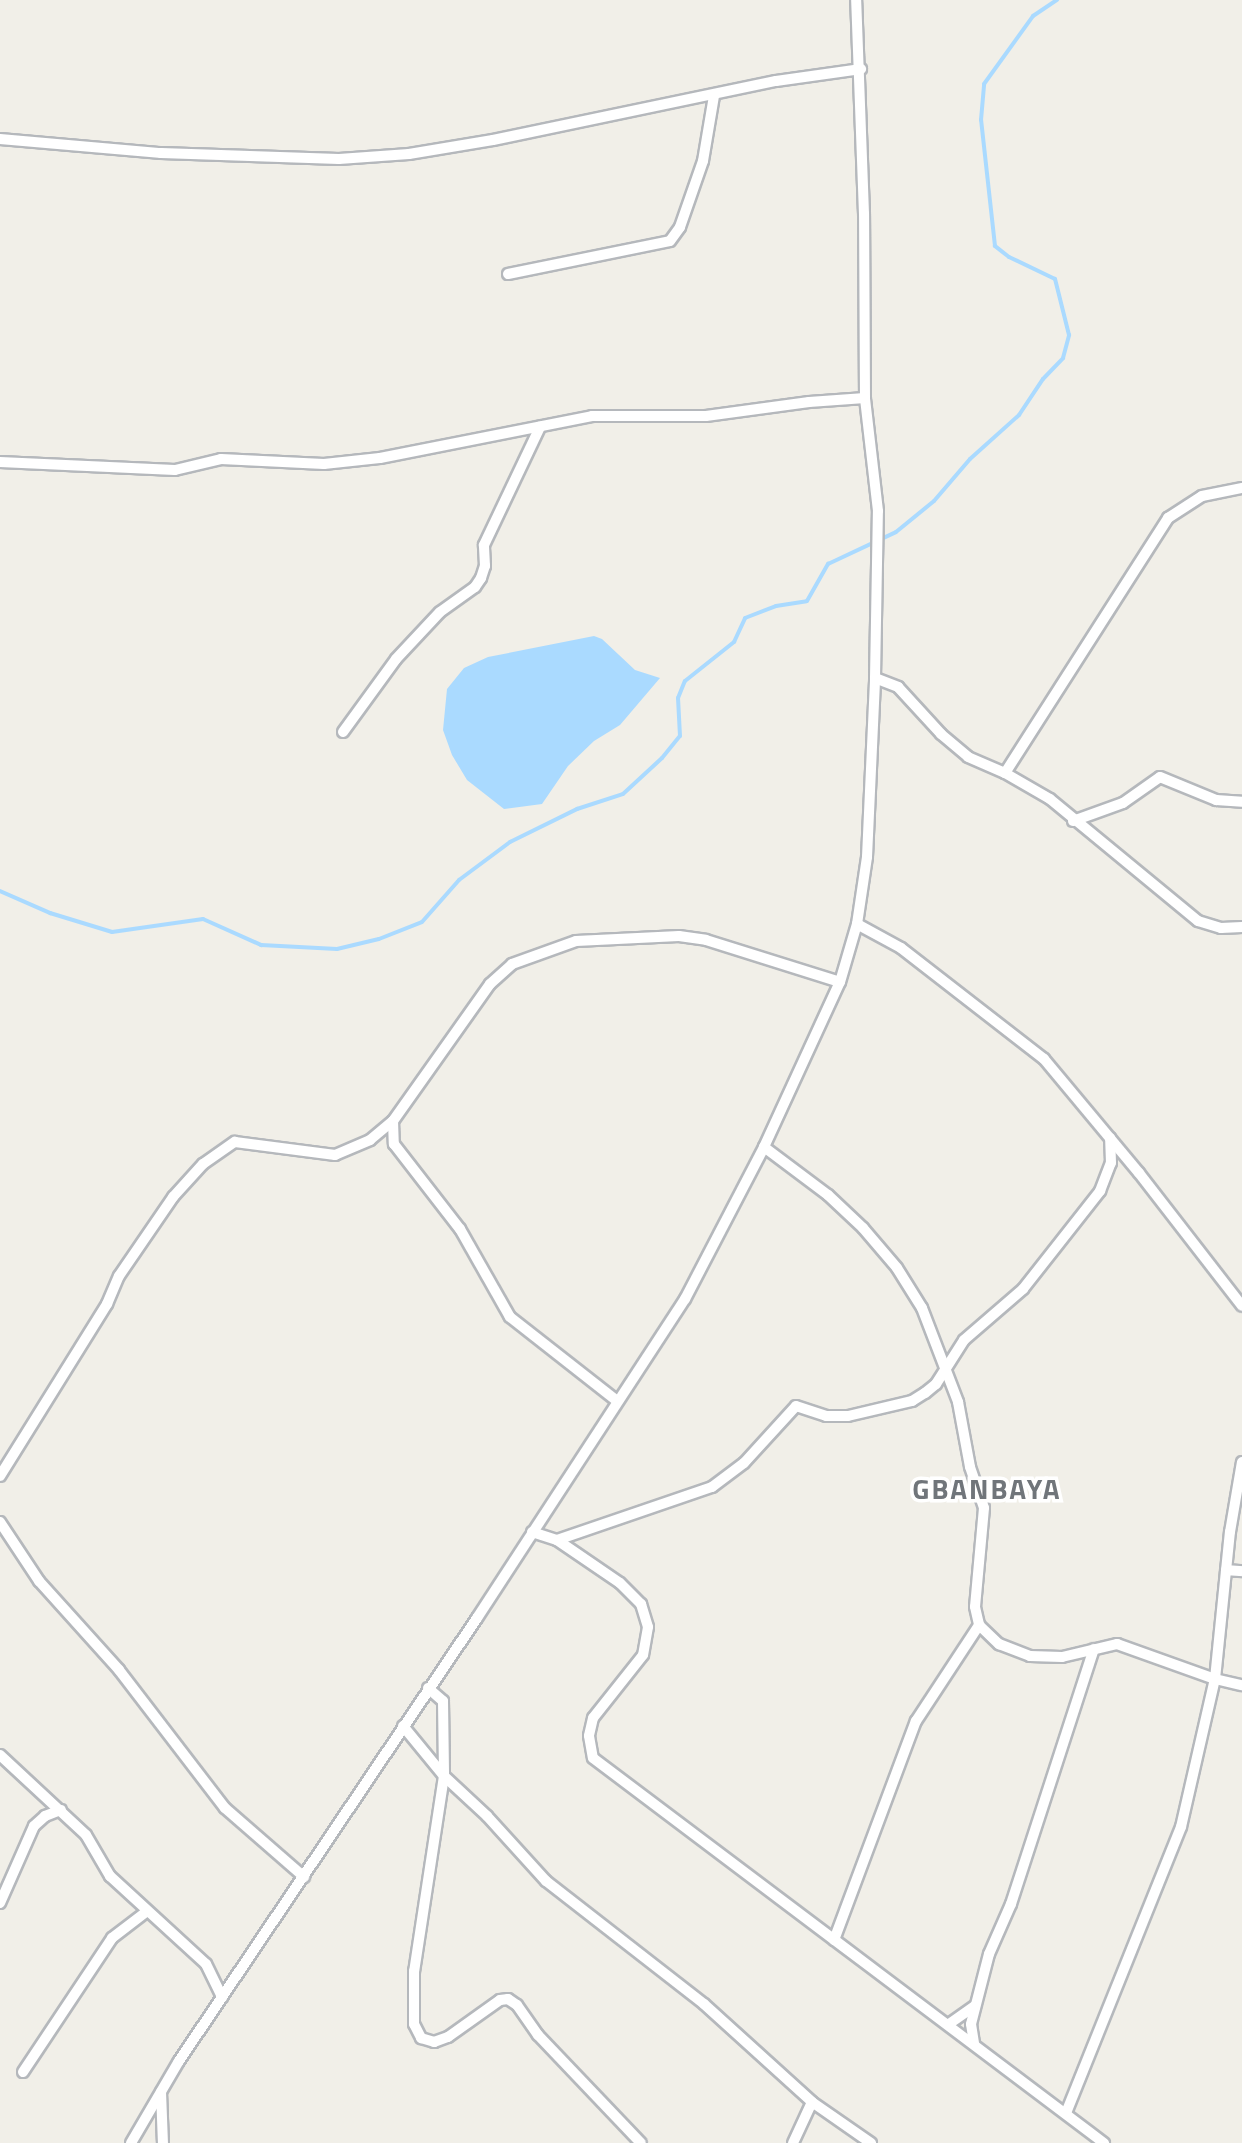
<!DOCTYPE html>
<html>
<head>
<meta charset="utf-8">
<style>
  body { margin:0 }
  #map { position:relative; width:1242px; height:2143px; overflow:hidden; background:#f1efe8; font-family:"Titillium Web",sans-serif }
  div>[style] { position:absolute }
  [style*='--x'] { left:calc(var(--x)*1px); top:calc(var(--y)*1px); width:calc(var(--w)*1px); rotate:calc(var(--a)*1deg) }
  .water>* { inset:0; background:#aadaff }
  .stream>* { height:4px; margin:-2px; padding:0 2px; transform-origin:2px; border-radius:2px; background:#aadaff }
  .roads { filter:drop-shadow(2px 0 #b5b8bc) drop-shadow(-2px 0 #b5b8bc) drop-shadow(0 2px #b5b8bc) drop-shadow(0 -2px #b5b8bc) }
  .minor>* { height:10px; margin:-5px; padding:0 5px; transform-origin:5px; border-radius:5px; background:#fff }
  span { translate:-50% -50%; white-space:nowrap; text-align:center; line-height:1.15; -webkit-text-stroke:7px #fff; paint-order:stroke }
  .district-label { font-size:28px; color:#70757a; font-weight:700; letter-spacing:2px }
</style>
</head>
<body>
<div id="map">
  <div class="water">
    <div style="clip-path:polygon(594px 636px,602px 639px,635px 670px,660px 678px,620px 725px,594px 741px,568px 766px,542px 804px,504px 809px,467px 780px,452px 755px,443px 730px,447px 689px,464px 668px,488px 657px)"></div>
  </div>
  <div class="stream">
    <div style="--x:0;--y:891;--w:55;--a:23.7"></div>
    <div style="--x:50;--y:913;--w:65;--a:17"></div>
    <div style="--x:112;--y:932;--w:92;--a:-8.1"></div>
    <div style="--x:203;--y:919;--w:64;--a:24.1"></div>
    <div style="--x:261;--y:945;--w:76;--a:3"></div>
    <div style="--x:337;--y:949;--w:43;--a:-13.4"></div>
    <div style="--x:379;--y:939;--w:46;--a:-21.6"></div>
    <div style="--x:422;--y:922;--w:56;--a:-48.6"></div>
    <div style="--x:459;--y:880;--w:64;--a:-36.7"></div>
    <div style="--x:510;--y:842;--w:75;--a:-26.2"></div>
    <div style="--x:577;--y:809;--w:48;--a:-18.1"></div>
    <div style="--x:623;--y:794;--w:53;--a:-42.7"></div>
    <div style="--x:662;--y:758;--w:28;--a:-51"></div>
    <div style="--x:680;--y:736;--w:38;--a:-93"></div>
    <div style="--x:678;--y:698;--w:18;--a:-68"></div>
    <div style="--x:685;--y:681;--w:63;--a:-38.5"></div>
    <div style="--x:734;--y:642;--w:26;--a:-65"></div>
    <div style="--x:745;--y:618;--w:33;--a:-21"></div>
    <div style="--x:776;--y:606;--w:31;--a:-9"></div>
    <div style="--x:807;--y:601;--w:43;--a:-60.4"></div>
    <div style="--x:828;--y:564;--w:75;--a:-25.2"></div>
    <div style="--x:896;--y:532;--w:49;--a:-39.2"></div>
    <div style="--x:934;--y:501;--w:55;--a:-49.4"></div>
    <div style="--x:970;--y:459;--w:66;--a:-41.9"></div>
    <div style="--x:1019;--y:415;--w:43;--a:-56.3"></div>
    <div style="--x:1043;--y:379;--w:29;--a:-46"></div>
    <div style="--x:1063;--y:358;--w:24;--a:-75"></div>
    <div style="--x:1069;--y:335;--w:58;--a:-104"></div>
    <div style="--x:1055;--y:279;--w:51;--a:-154.4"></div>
    <div style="--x:1009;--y:257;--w:18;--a:-142"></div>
    <div style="--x:995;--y:246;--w:127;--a:-96.3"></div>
    <div style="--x:981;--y:120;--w:36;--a:-85"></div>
    <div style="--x:984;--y:84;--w:84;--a:-54.2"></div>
    <div style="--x:1033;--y:16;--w:29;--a:-34"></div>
  </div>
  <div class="roads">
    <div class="minor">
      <div style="--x:0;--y:139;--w:162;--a:5"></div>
      <div style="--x:161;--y:153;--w:178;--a:1.9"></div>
      <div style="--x:339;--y:159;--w:70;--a:-4.1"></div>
      <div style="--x:409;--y:154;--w:85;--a:-9.5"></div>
      <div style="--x:493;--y:140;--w:289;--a:-11.8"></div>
      <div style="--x:776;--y:81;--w:86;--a:-8"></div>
      <div style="--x:508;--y:274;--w:165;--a:-11.5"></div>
      <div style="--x:670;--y:241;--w:17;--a:-54"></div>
      <div style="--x:680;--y:227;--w:70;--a:-70.8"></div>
      <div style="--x:703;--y:161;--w:66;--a:-80.4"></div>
      <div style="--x:0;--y:462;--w:175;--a:2.6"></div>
      <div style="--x:175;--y:470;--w:47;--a:-13.4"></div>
      <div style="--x:221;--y:459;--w:103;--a:2.8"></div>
      <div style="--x:324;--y:464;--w:56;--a:-6.1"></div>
      <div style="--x:380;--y:458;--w:216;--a:-11.2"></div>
      <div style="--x:592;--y:416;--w:114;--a:0"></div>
      <div style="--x:706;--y:416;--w:104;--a:-7.7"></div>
      <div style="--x:809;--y:402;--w:56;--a:-4.1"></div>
      <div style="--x:875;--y:678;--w:25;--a:21"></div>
      <div style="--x:898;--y:687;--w:64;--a:47.5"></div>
      <div style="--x:941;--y:734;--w:35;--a:40"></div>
      <div style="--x:968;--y:757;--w:40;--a:23.4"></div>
      <div style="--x:1005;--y:773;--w:303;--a:-57.4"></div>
      <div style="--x:1168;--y:518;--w:40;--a:-32.9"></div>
      <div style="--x:1202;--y:496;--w:41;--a:-11.3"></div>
      <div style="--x:343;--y:732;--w:90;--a:-54"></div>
      <div style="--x:396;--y:659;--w:64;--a:-46.9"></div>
      <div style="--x:440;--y:612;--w:43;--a:-35.5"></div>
      <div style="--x:475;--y:587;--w:11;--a:-56"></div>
      <div style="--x:481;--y:578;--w:13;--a:-72"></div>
      <div style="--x:485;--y:566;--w:21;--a:-93"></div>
      <div style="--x:484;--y:545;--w:131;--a:-64.6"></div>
      <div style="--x:1005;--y:773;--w:52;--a:30"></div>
      <div style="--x:1050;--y:799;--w:192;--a:39.5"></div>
      <div style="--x:1198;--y:921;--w:24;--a:17"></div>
      <div style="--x:1221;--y:928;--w:21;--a:-3"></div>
      <div style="--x:1073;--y:821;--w:53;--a:-19.8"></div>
      <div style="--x:1123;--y:803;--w:45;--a:-35.1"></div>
      <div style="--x:1160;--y:777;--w:61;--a:22.3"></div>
      <div style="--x:1216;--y:800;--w:26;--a:4"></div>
      <div style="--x:857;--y:924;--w:50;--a:28.6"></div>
      <div style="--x:901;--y:948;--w:181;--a:37.8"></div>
      <div style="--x:1044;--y:1059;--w:148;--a:50.2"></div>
      <div style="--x:1139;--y:1173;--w:168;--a:52.2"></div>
      <div style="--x:393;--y:1121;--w:23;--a:88"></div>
      <div style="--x:394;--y:1144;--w:108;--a:52.2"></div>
      <div style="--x:460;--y:1229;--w:101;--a:60.4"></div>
      <div style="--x:510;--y:1317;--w:136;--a:38.1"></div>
      <div style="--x:764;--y:1147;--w:80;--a:36.9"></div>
      <div style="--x:828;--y:1195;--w:48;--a:43.3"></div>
      <div style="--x:863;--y:1228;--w:52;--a:49.6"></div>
      <div style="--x:897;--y:1268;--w:47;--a:58"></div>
      <div style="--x:922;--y:1308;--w:101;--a:69"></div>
      <div style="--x:958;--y:1402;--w:66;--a:79.5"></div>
      <div style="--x:970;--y:1467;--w:43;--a:71.1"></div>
      <div style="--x:984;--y:1508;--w:99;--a:95.2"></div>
      <div style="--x:975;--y:1607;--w:18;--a:77"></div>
      <div style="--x:979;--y:1625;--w:28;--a:44"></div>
      <div style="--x:999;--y:1644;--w:33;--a:21"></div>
      <div style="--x:1030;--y:1656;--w:32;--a:2"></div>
      <div style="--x:1062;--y:1657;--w:57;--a:-13.3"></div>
      <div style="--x:1117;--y:1644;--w:104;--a:19.7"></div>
      <div style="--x:1215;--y:1679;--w:28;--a:13"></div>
      <div style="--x:0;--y:1476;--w:203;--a:-58.1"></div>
      <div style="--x:107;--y:1304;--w:30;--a:-67"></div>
      <div style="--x:119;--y:1276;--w:96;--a:-55.6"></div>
      <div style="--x:173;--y:1197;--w:45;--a:-47.7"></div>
      <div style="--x:203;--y:1164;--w:39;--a:-35"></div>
      <div style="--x:235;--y:1142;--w:101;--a:7.4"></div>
      <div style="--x:335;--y:1155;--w:38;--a:-23"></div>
      <div style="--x:370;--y:1140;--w:30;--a:-40"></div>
      <div style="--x:393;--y:1121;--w:168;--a:-54.7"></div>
      <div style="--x:490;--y:984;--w:30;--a:-42"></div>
      <div style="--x:512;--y:964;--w:68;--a:-19.8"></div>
      <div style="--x:576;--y:941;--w:103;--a:-2.8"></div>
      <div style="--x:679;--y:936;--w:27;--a:8"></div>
      <div style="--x:706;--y:940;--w:140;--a:17.4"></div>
      <div style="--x:0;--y:1522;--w:71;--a:56.5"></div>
      <div style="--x:39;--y:1581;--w:120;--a:48"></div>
      <div style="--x:119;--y:1670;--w:174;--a:52.5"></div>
      <div style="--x:225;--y:1808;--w:105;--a:41.1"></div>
      <div style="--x:532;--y:1532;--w:26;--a:18"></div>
      <div style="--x:557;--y:1540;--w:76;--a:34.3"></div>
      <div style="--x:620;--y:1583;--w:30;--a:45"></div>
      <div style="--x:641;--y:1604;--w:24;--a:73"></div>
      <div style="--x:648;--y:1627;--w:28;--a:100"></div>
      <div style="--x:643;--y:1655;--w:80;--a:128.4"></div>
      <div style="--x:593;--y:1718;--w:18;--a:103"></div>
      <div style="--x:589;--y:1736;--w:22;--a:80"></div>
      <div style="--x:593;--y:1758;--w:640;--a:37"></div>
      <div style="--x:557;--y:1540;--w:164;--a:-18.9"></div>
      <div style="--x:712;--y:1487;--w:40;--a:-37"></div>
      <div style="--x:744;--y:1463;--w:77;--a:-47.6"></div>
      <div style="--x:796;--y:1406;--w:32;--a:18"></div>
      <div style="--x:826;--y:1416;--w:22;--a:0"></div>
      <div style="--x:848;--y:1416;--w:66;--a:-13.2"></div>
      <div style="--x:912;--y:1401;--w:15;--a:-32"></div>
      <div style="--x:925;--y:1393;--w:14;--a:-39"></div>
      <div style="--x:936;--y:1384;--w:52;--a:-57.5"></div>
      <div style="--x:964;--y:1340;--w:78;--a:-40.8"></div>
      <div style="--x:1023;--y:1289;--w:125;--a:-51.8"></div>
      <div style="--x:1100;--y:1191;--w:30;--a:-69"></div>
      <div style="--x:1111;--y:1163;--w:25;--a:-92"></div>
      <div style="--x:1226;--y:1570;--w:16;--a:4"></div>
      <div style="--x:428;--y:1688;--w:20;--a:41"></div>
      <div style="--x:443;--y:1701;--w:75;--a:89.2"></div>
      <div style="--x:444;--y:1776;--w:197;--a:98.7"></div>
      <div style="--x:414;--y:1971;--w:53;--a:90"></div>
      <div style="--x:414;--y:2024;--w:16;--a:63"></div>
      <div style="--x:421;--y:2038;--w:14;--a:17"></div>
      <div style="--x:434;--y:2042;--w:15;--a:-20"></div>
      <div style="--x:448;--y:2037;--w:64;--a:-35.4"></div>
      <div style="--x:500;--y:2000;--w:8;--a:-7"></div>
      <div style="--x:508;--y:1999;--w:11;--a:34"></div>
      <div style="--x:517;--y:2005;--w:37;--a:55"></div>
      <div style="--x:538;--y:2035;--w:149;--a:46.4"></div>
      <div style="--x:403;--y:1726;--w:65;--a:50.6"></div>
      <div style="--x:444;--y:1776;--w:59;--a:42.9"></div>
      <div style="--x:487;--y:1816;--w:88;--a:47.8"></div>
      <div style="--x:546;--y:1881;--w:200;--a:37.9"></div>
      <div style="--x:704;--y:2004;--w:146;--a:42.2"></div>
      <div style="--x:812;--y:2102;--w:72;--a:34.8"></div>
      <div style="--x:0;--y:1755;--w:117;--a:42.9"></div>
      <div style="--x:86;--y:1835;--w:48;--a:59.7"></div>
      <div style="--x:110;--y:1876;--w:130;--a:42.5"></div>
      <div style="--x:206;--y:1964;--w:37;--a:64"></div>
      <div style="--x:0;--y:1903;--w:84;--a:-66.2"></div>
      <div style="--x:34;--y:1826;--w:15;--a:-42"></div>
      <div style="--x:45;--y:1816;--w:17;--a:-21"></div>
      <div style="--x:834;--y:1940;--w:234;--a:-69.5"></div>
      <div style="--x:916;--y:1721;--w:115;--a:-56.7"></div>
      <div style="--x:949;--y:2024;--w:32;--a:-35"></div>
      <div style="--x:974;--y:2043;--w:19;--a:-99"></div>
      <div style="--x:971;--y:2024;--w:72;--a:-75.6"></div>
      <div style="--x:989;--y:1954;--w:55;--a:-66.3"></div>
      <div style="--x:1011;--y:1904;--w:268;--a:-72"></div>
      <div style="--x:23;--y:2072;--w:161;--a:-56.4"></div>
      <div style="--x:112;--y:1938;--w:43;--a:-37.4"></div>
      <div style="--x:161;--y:2092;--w:51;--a:87.8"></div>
      <div style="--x:1066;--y:2113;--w:308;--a:-68.1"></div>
      <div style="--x:1181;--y:1827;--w:152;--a:-77.1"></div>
      <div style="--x:1215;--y:1679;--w:148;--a:-84.2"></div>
      <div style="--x:1230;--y:1532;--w:71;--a:-80.3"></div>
      <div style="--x:131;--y:2143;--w:95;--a:-59.7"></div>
      <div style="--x:179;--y:2061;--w:534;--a:-56.07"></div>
      <div style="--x:477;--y:1618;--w:381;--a:-56.9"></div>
      <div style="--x:685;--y:1299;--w:171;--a:-62.5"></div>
      <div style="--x:764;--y:1147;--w:182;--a:-65.3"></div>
      <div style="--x:840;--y:982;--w:60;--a:-73.7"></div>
      <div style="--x:857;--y:924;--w:68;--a:-81.5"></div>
      <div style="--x:867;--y:857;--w:179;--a:-87.4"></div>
      <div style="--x:875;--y:678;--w:167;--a:-89"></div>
      <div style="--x:878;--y:511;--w:114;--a:-96.6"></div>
      <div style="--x:865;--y:398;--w:184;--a:-90.3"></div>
      <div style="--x:864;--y:214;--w:214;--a:-92.1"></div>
      <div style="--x:793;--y:2143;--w:45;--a:-65.1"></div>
    </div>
  </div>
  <div class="district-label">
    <span style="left:987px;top:1489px">GBANBAYA</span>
  </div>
</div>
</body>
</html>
